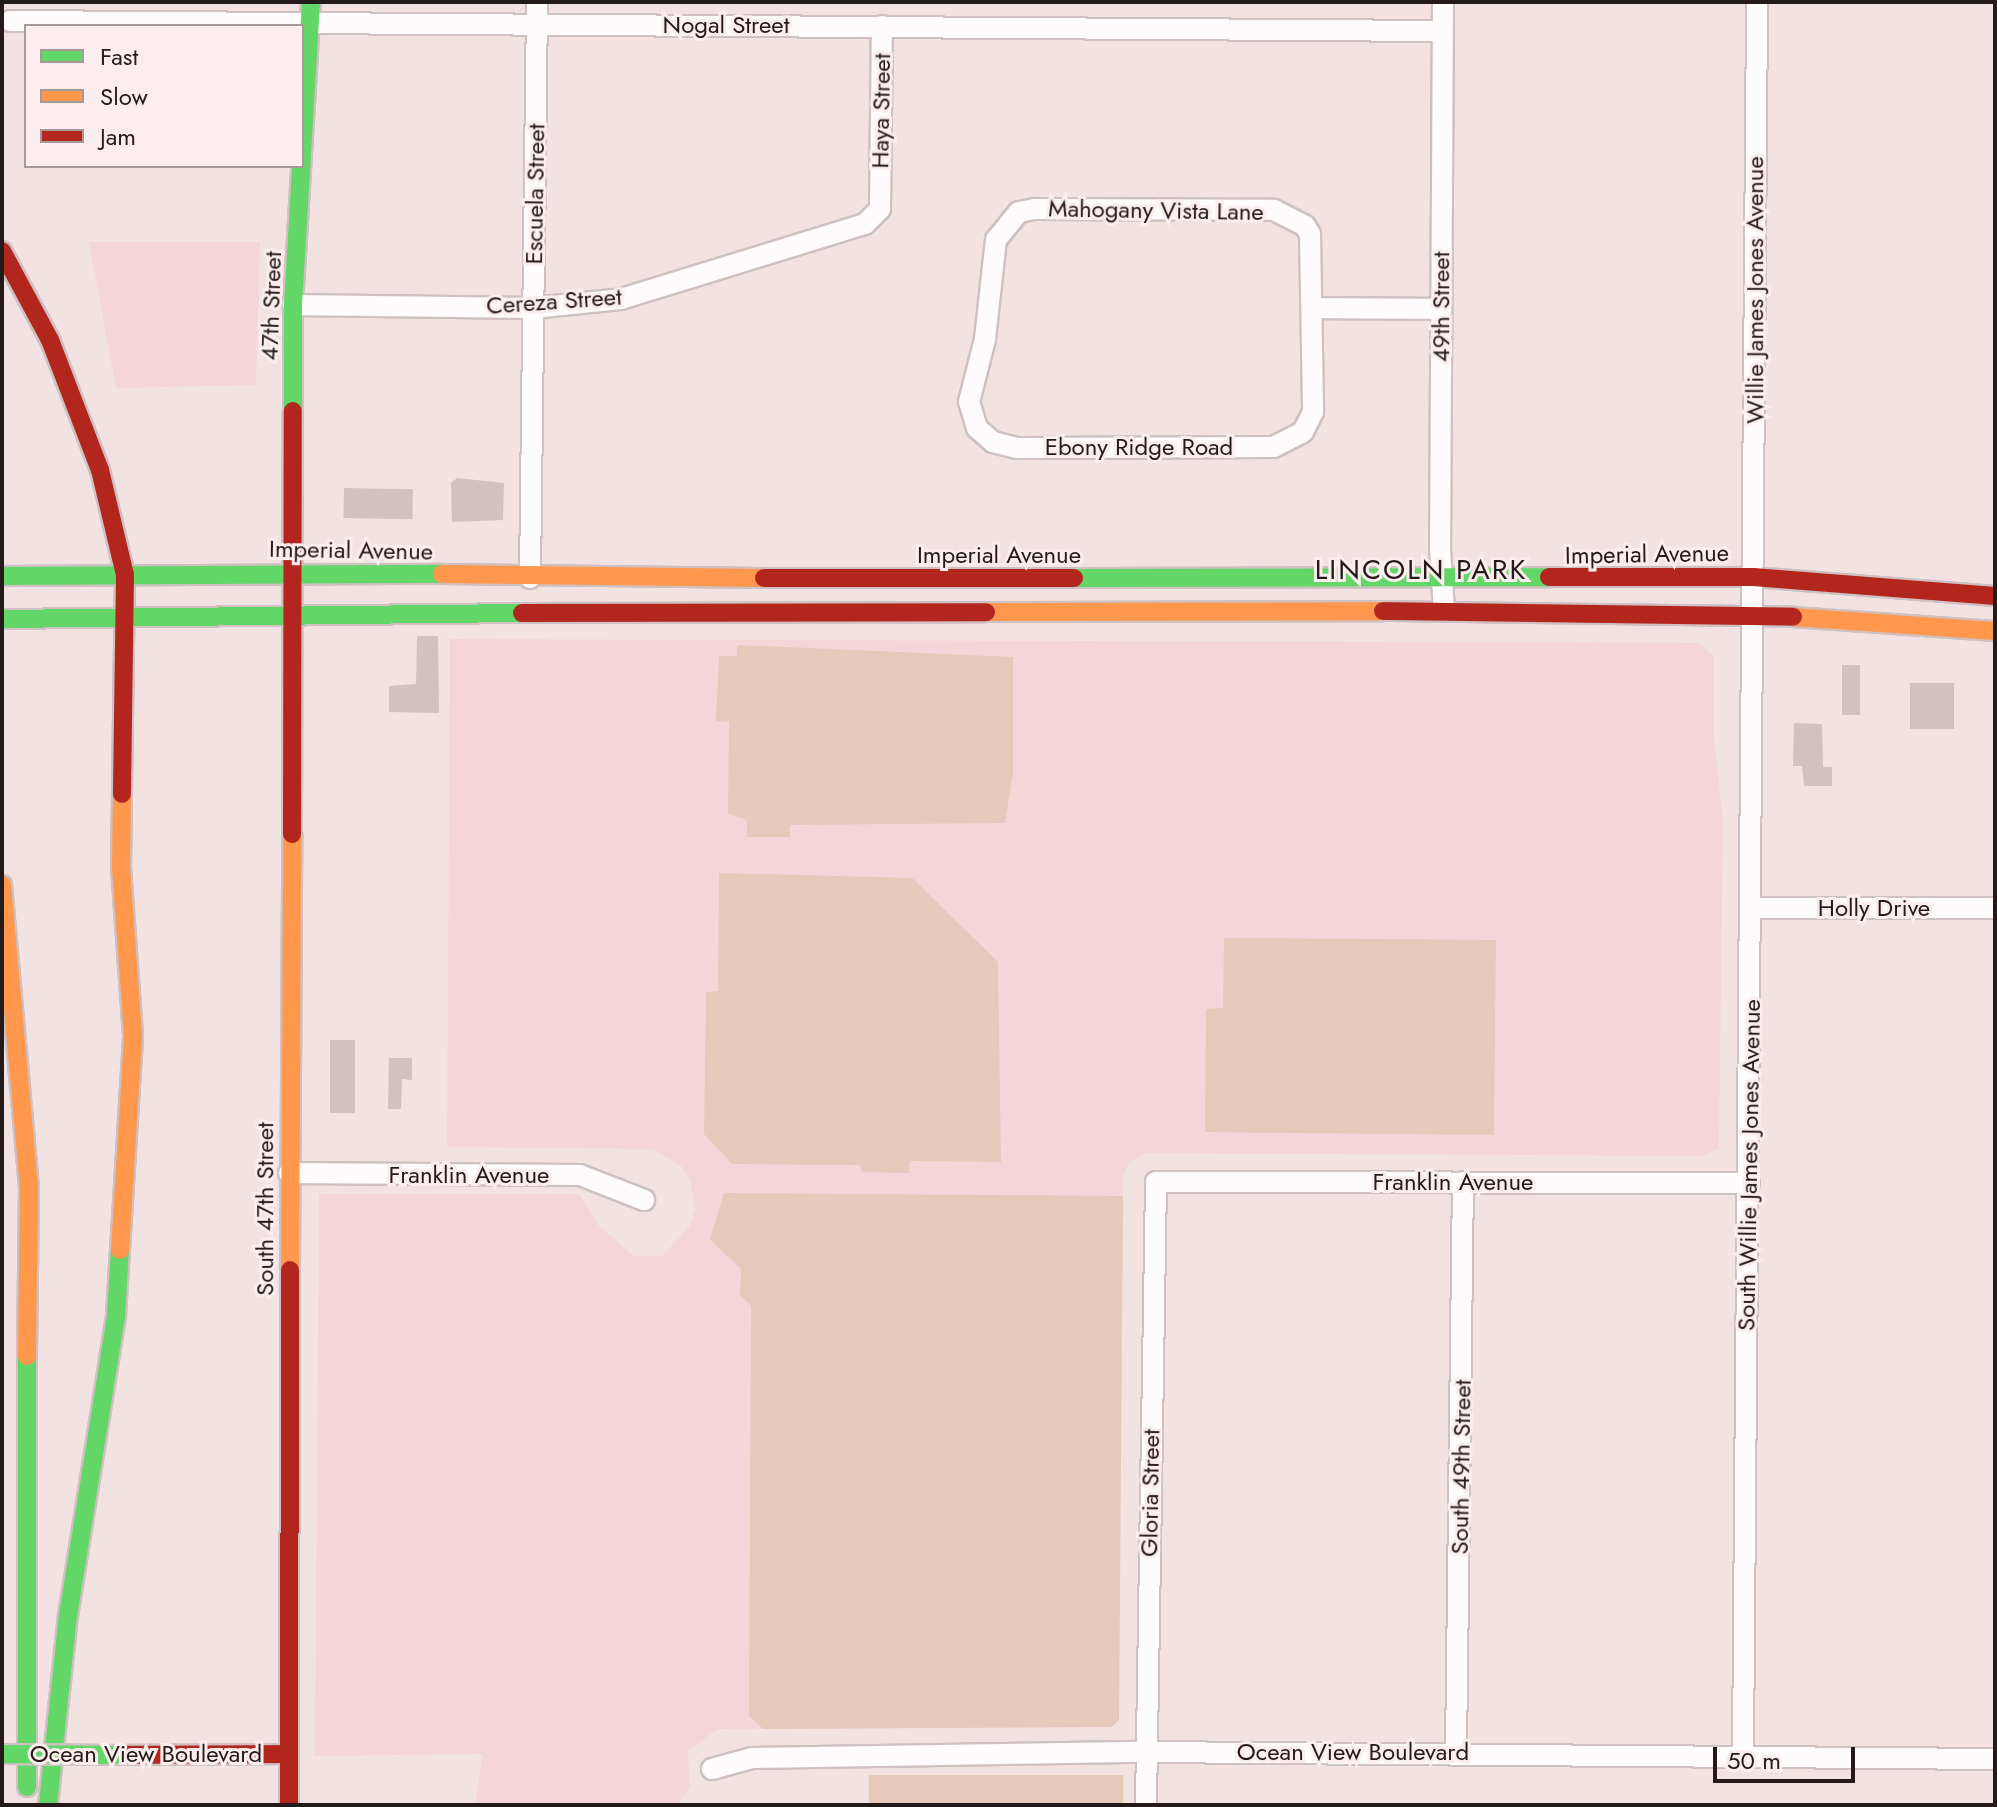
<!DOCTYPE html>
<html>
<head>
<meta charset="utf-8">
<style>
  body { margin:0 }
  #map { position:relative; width:1997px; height:1807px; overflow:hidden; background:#f3e2e2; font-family:Jost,sans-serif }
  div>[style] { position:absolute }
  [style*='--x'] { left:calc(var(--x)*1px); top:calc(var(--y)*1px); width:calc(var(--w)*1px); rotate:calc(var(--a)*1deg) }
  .built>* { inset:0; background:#f5d6d8 }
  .green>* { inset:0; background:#e5c9bb; transform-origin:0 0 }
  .building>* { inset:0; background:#cfc2c0; transform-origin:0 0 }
  .roads { filter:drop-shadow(2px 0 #cfc1c1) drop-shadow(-2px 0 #cfc1c1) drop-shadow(0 2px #cfc1c1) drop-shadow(0 -2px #cfc1c1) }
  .street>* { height:20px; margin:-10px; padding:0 10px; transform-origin:10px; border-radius:10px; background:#fdfbfb }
  .fast>* { height:18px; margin:-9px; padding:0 9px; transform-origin:9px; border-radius:9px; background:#63d668 }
  .slow>* { height:18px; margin:-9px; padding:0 9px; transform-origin:9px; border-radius:9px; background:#ff974d }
  .jam>* { height:18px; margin:-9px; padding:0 9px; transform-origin:9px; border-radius:9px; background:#b3261e }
  .bridges { filter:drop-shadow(2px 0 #cfc1c1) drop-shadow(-2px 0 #cfc1c1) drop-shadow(0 2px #cfc1c1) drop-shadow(0 -2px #cfc1c1) }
  .fast-bridge>* { height:18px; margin:-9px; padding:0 9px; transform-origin:9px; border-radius:9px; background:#63d668 }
  span { translate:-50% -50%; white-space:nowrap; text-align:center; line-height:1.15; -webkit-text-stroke:6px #fbedee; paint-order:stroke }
  .street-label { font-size:24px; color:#251a1a }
  .quarter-label { font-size:28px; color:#251a1a; letter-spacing:2px }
  .frame { position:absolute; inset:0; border:4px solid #251a1a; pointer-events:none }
  .legend { position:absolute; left:24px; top:24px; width:280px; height:144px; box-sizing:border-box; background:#fbedee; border:2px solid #a59999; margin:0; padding:10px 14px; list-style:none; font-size:24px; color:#251a1a }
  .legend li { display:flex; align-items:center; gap:16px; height:40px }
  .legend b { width:40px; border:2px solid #a59999 }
  .scale { position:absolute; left:1713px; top:1747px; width:142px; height:36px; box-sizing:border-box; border:4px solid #251a1a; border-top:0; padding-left:10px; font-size:24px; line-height:28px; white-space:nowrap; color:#251a1a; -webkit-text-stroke:6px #fbedee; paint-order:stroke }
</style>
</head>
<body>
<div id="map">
  <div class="built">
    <div style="clip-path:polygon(89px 242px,260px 242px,256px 385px,116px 388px)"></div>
    <div style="clip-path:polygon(450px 639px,1699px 643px,1714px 656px,1714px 742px,1723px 819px,1719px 1148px,1703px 1156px,1147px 1153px,1129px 1162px,1123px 1176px,1119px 1720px,1111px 1727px,718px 1729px,688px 1751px,690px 1788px,677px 1805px,475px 1805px,483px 1754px,315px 1756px,319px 1194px,579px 1194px,599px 1226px,634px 1256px,662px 1256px,690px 1226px,695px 1209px,690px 1179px,681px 1166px,653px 1149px,447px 1147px)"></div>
  </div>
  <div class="green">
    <div style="clip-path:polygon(737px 645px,1013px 657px,1013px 771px,1005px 823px,790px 825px,790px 837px,747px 837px,747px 820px,728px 814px,729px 722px,716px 721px,719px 656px,737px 656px)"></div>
    <div style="clip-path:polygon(719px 873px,912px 878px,998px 962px,1001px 1162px,910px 1161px,909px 1173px,862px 1172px,860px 1165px,732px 1164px,704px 1134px,706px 992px,718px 991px)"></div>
    <div style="clip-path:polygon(1224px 938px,1496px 940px,1494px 1135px,1205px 1132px,1206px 1009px,1223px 1008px)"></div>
    <div style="clip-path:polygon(724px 1193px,1123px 1196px,1119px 1720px,1111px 1727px,763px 1729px,749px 1716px,751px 1306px,740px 1295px,741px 1269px,710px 1239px)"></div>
    <div style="left:869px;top:1775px;width:254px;height:30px"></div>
  </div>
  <div class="building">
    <div style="clip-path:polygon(457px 478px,504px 483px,503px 520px,452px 522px,451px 483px)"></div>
    <div style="left:344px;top:488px;width:69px;height:30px;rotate:1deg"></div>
    <div style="clip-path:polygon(417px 636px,438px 636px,439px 713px,389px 712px,389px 686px,416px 684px)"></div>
    <div style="left:1842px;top:665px;width:18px;height:50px"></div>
    <div style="left:1910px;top:683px;width:44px;height:46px"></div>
    <div style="clip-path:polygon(1794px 723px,1822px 724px,1823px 767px,1832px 767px,1832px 786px,1804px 786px,1802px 766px,1793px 766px)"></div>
    <div style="left:330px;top:1040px;width:25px;height:73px"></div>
    <div style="clip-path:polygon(389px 1058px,412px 1058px,412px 1080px,402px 1079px,401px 1109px,388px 1109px)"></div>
  </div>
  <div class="roads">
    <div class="street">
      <div style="--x:1443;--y:2;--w:547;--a:90.31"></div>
      <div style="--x:1440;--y:549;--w:62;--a:86.3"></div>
      <div style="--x:10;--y:21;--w:1432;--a:0.4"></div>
      <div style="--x:1035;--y:209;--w:239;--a:0.2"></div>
      <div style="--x:1274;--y:210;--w:35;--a:27"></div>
      <div style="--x:1305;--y:226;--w:9;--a:58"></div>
      <div style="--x:1310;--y:234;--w:178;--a:89"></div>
      <div style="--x:1313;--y:412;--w:22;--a:117"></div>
      <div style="--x:1303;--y:432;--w:33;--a:153"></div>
      <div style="--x:1274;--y:447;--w:257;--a:179.8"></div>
      <div style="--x:1017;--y:448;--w:25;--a:-166"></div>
      <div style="--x:993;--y:442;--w:21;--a:-139"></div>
      <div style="--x:977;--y:428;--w:27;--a:-107"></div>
      <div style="--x:969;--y:402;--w:65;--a:-75.7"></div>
      <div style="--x:985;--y:339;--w:100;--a:-83.7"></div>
      <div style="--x:996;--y:240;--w:36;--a:-51"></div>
      <div style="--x:1019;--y:212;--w:16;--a:-11"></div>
      <div style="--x:293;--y:305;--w:240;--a:0.7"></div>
      <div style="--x:533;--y:308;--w:88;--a:-5.8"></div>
      <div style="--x:621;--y:299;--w:255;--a:-17.1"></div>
      <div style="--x:865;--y:224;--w:21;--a:-45"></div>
      <div style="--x:880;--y:209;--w:183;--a:-89.4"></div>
      <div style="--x:1313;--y:308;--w:128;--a:0.4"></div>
      <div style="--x:530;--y:578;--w:576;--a:-89.3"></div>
      <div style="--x:1753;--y:908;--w:242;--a:0"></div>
      <div style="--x:289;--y:1173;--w:291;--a:0.4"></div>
      <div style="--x:580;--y:1175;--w:69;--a:21.3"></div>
      <div style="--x:1456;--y:1752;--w:570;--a:-89.3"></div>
      <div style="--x:1743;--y:1753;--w:1751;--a:-89.54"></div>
      <div style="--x:712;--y:1769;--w:41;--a:-15.4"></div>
      <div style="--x:752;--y:1758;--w:392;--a:-0.9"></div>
      <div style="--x:1144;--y:1752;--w:851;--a:0.47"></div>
      <div style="--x:1146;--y:1805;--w:623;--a:-89.08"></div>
      <div style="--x:1156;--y:1182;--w:593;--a:0.1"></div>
    </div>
    <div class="fast">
      <div style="--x:293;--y:411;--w:106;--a:-90"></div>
      <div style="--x:293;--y:305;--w:304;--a:-86.6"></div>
      <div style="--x:2;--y:576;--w:440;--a:-0.3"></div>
      <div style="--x:1074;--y:578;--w:475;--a:-0.1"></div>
      <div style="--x:2;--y:619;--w:520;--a:-0.66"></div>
      <div style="--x:27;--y:1356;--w:431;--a:90"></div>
      <div style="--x:48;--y:1805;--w:190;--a:-84"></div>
      <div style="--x:68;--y:1616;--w:305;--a:-80.9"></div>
      <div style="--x:116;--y:1315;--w:65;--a:-86.5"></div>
    </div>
    <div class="slow">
      <div style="--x:442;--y:574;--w:322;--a:0.7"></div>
      <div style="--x:986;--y:612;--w:397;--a:-0.1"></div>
      <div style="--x:1793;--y:617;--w:202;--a:4"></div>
      <div style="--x:2;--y:885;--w:305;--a:84.9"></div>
      <div style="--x:29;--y:1189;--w:167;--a:90.7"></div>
      <div style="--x:120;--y:1250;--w:215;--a:-86.5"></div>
      <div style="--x:133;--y:1035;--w:168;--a:-94.1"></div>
      <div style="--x:121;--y:867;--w:73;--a:-89.2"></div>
      <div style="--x:290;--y:1270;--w:436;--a:-89.7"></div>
    </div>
    <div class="jam">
      <div style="--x:2;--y:251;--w:101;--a:61.7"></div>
      <div style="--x:50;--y:340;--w:139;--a:69"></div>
      <div style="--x:100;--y:470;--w:108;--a:76.6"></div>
      <div style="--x:125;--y:575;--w:219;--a:90.8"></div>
      <div style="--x:1549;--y:577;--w:204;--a:0"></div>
      <div style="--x:1753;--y:577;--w:243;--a:4.5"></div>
      <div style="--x:764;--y:578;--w:310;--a:0"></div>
      <div style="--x:1383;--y:611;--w:410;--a:0.8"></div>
      <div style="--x:522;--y:613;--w:464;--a:-0.1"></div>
      <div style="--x:292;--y:834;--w:423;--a:-89.9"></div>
      <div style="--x:114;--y:1755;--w:175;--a:-0.3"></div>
      <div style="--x:289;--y:1805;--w:535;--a:-89.89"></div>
    </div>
  </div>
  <div class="bridges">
    <div class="fast-bridge">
      <div style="--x:2;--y:1754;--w:112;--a:0.5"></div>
    </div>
  </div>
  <div class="street-label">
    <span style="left:726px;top:25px">Nogal Street</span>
    <span style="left:881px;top:111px;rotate:-89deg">Haya Street</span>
    <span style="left:535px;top:194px;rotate:-89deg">Escuela Street</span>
    <span style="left:1156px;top:210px;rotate:1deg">Mahogany Vista Lane</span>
    <span style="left:1755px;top:290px;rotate:-90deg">Willie James Jones Avenue</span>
    <span style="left:554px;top:301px;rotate:-4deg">Cereza Street</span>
    <span style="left:271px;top:306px;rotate:-88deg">47th Street</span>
    <span style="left:1441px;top:307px;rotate:-90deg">49th Street</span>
    <span style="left:1139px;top:447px">Ebony Ridge Road</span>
    <span style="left:351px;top:550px;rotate:1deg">Imperial Avenue</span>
    <span style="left:1647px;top:554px;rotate:-1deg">Imperial Avenue</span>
    <span style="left:999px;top:555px">Imperial Avenue</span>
    <span style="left:1874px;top:908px">Holly Drive</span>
    <span style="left:1749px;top:1165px;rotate:-89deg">South Willie James Jones Avenue</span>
    <span style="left:469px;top:1175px">Franklin Avenue</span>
    <span style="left:1453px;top:1182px">Franklin Avenue</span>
    <span style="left:265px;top:1209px;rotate:-90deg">South 47th Street</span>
    <span style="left:1461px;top:1467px;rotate:-89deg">South 49th Street</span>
    <span style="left:1150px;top:1493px;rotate:-89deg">Gloria Street</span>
    <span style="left:1353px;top:1752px">Ocean View Boulevard</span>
    <span style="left:146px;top:1754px">Ocean View Boulevard</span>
  </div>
  <div class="quarter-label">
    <span style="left:1421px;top:570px">LINCOLN PARK</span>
  </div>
  <div class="frame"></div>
  <ul class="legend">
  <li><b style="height:10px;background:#63d668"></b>Fast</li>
  <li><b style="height:10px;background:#ff974d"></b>Slow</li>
  <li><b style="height:10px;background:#b3261e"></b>Jam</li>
  </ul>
  <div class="scale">50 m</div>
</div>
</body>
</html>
